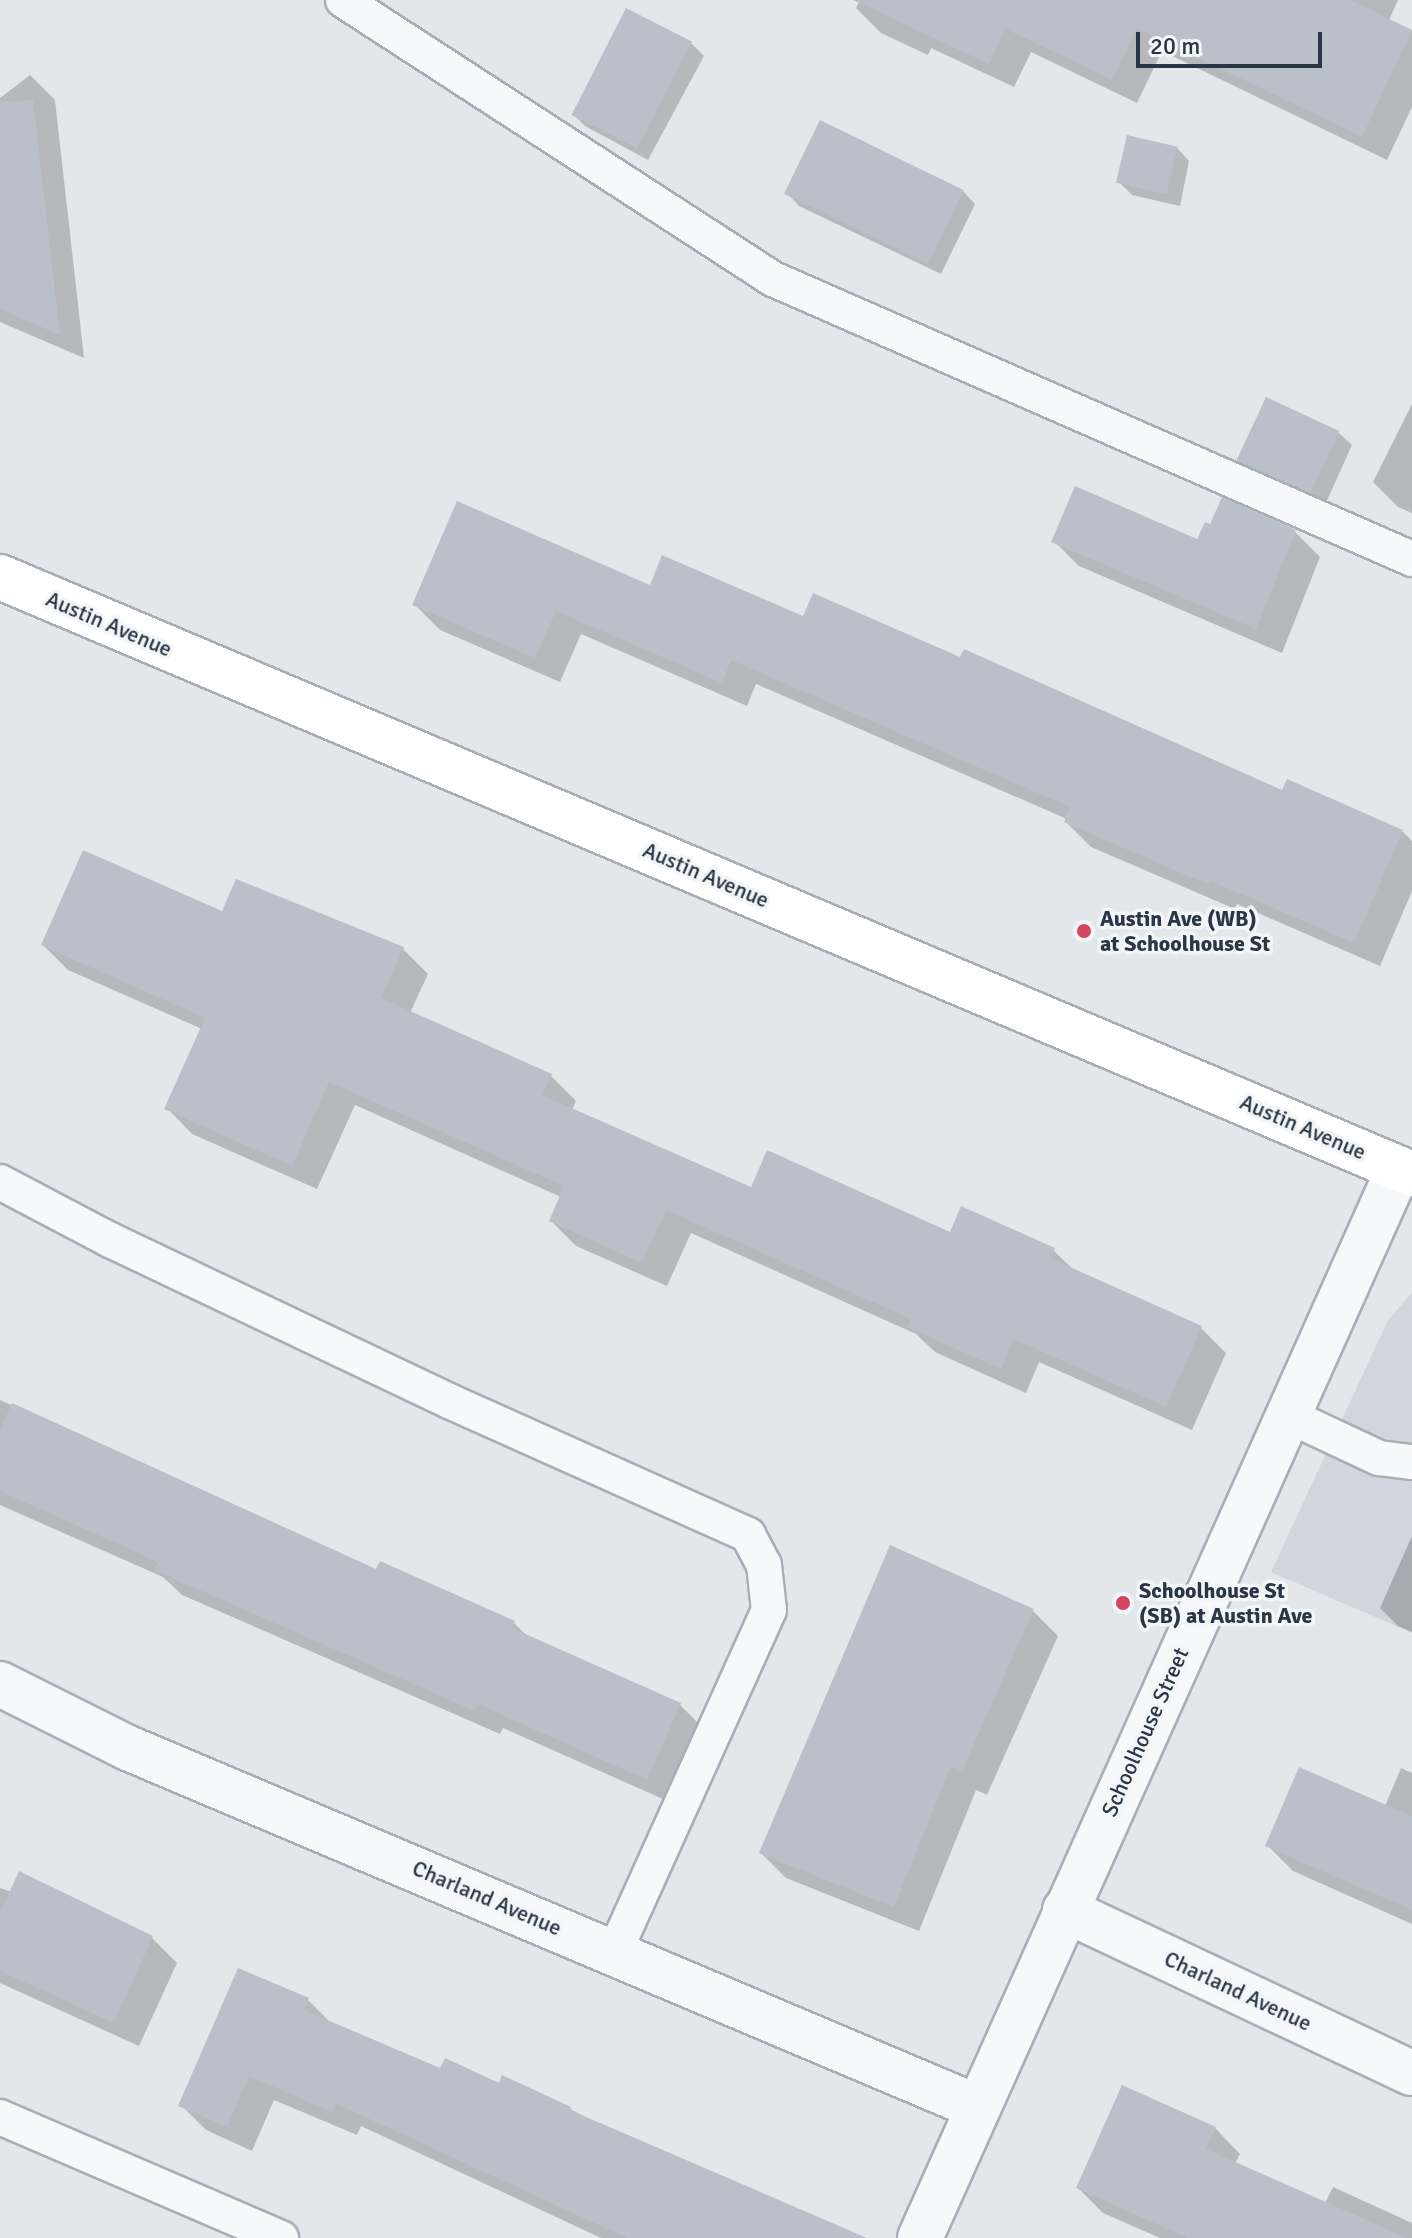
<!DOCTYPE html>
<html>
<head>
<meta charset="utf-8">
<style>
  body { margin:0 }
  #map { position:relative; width:1412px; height:2238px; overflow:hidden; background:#e3e7ec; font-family:Signika,sans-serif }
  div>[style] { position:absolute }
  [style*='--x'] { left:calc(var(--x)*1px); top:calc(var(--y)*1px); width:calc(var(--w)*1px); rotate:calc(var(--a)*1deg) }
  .built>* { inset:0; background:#d1d6de }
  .shadow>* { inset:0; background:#0003 }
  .building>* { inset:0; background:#bac0ca; transform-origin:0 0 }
  .roads { filter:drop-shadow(2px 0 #a8aeb7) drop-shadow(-2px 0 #a8aeb7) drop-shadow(0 2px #a8aeb7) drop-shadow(0 -2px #a8aeb7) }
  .lane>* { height:34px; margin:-17px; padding:0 17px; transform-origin:17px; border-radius:17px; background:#f6f8fa }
  .street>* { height:44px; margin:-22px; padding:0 22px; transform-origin:22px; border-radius:22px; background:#f6f8fa }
  .secondary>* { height:44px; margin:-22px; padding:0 22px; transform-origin:22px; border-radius:22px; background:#fff }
  .dots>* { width:22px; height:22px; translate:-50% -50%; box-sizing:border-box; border:4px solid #f3f6f9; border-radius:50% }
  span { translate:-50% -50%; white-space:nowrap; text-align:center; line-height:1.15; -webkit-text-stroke:7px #f3f6f9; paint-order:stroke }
  .street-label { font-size:22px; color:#2a3545 }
  .poi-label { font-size:22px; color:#2a3545; font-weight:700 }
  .left { translate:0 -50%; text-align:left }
  .scale { position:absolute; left:1136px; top:32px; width:186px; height:36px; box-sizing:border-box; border:4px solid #2a3545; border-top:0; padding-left:10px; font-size:24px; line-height:28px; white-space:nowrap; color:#2a3545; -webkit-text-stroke:6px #f3f6f9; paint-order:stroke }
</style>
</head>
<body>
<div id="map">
  <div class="built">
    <div style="clip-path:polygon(1412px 1293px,1412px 1633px,1271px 1572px,1388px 1320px)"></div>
  </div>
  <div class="shadow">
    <div style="clip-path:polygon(860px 0,1398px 0,1389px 20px,1412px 31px,1412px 107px,1387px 160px,1162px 51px,1137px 103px,1031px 52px,1014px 87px,931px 48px,928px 55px,881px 33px,856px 8px)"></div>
    <div style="clip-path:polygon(691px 43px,704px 56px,648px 160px,585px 126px,573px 114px)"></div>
    <div style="clip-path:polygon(30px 75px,55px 100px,84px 358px,0 322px,0 98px)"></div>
    <div style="clip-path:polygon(1177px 148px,1189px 161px,1180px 206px,1132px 195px,1119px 182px)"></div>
    <div style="clip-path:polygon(963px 191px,975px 204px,941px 274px,799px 206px,787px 193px)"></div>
    <div style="clip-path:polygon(1412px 404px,1412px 513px,1398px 507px,1373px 482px)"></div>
    <div style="clip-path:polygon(1339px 433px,1352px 445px,1325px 505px,1253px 473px,1240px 460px)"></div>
    <div style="clip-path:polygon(1295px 532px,1320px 557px,1282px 653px,1079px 566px,1054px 541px,1199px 542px)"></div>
    <div style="clip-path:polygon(651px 588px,804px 619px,961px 659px,1283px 793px,1402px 831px,1412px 841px,1412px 891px,1380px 966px,1237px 904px,1235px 909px,1091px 847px,1066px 822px,1067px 819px,756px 684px,747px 706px,581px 634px,560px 682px,440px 630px,415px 605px)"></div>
    <div style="clip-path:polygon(223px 914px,403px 949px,428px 974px,410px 1013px,551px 1076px,576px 1101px,572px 1110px,752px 1190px,951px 1234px,1053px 1250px,1076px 1272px,1201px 1328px,1226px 1353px,1192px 1430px,1039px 1362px,1026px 1393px,935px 1352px,916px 1334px,691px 1233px,667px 1286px,576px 1246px,551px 1221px,561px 1197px,355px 1105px,317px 1189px,192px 1134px,167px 1108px,202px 1029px,68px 970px,43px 945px)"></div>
    <div style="clip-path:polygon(0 1400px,377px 1572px,514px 1623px,528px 1637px,680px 1705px,705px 1730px,672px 1803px,503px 1728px,500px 1734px,182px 1595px,163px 1577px,0 1505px)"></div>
    <div style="clip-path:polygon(1412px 1536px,1412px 1632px,1398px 1626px,1380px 1608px)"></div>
    <div style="clip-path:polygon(1033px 1611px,1058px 1636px,987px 1795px,976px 1790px,919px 1931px,786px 1878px,761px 1853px)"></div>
    <div style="clip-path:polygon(1401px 1768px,1412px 1773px,1412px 1924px,1293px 1871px,1268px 1846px,1385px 1806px)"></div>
    <div style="clip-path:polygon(0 1888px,152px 1938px,177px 1963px,139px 2046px,0 1983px)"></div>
    <div style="clip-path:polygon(308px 2000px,331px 2023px,441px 2070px,570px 2109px,818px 2238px,601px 2238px,361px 2126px,357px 2135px,274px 2100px,252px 2151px,206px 2130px,181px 2105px)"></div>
    <div style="clip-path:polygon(1215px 2128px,1240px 2154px,1235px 2164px,1325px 2203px,1333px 2187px,1412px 2223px,1412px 2238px,1160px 2238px,1103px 2213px,1078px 2188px)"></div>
  </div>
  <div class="building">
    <div style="clip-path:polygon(853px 0,1350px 0,1412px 30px,1362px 137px,1137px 28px,1112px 80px,1006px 29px,989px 64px)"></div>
    <div style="left:626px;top:8px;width:74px;height:120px;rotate:27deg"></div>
    <div style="clip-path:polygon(33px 100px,60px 335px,0 309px,0 102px)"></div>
    <div style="left:820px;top:120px;width:160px;height:82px;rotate:26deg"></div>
    <div style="left:1127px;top:135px;width:52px;height:49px;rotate:13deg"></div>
    <div style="left:1266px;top:397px;width:81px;height:70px;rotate:25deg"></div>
    <div style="clip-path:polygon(1075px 486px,1197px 539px,1205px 522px,1210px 524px,1222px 497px,1296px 530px,1256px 629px,1051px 542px)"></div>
    <div style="clip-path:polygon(457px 501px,650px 585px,662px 555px,803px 616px,813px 593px,960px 657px,964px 649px,1282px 790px,1287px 779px,1403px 830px,1354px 943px,1211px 881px,1209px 885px,1064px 822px,1070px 807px,731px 660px,722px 683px,556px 611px,535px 658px,412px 605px)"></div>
    <div style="clip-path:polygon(83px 850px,222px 911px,236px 879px,404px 947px,381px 998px,552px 1074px,542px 1095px,751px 1187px,767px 1150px,950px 1232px,961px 1206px,1055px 1248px,1050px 1258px,1202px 1326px,1166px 1407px,1014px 1339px,1001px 1369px,907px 1327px,911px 1319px,666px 1210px,642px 1263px,549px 1221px,564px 1186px,329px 1082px,292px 1166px,164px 1109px,205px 1018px,41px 945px)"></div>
    <div style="clip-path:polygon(12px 1403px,376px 1569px,380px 1561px,515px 1621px,512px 1628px,681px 1703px,647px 1780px,478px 1704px,475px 1711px,154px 1570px,158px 1562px,0 1491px,0 1430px)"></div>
    <div style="clip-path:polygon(890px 1545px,1034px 1609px,962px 1771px,951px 1766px,894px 1907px,759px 1853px)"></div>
    <div style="clip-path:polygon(1299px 1767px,1412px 1816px,1412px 1910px,1265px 1846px)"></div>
    <div style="clip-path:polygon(19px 1871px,153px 1936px,114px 2023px,0 1971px,0 1913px)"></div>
    <div style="clip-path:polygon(238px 1968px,309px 1998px,304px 2010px,440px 2068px,445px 2058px,499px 2083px,502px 2075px,571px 2107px,570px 2110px,867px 2238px,627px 2238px,335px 2103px,332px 2112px,249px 2076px,227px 2127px,178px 2106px)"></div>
    <div style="clip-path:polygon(1122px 2085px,1216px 2127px,1206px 2149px,1407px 2238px,1188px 2238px,1076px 2188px)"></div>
  </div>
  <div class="roads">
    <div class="lane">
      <div style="--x:343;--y:0;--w:513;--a:32.98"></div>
      <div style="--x:773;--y:279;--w:698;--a:23.66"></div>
      <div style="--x:0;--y:1182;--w:124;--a:27.8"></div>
      <div style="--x:110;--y:1240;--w:375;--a:25.4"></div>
      <div style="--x:449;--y:1401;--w:328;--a:24.1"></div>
      <div style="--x:748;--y:1535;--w:34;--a:62"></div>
      <div style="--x:764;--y:1565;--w:45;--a:83.7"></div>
      <div style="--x:769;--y:1610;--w:374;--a:114.3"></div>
      <div style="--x:1287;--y:1415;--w:102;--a:25.1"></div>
      <div style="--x:1379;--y:1458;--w:33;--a:7"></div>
      <div style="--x:0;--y:2117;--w:306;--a:23.3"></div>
    </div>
    <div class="street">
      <div style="--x:0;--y:1684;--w:143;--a:26.6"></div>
      <div style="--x:128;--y:1748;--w:922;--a:22.92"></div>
      <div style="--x:1065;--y:1910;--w:383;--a:25.2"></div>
      <div style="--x:920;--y:2238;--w:1172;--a:-65.88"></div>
    </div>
    <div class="secondary">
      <div style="--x:0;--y:577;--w:1533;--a:22.92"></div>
    </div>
  </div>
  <div class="dots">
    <div style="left:1084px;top:931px;background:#d5445d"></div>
    <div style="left:1123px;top:1603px;background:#d5445d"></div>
  </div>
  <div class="street-label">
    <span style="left:109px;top:624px;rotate:23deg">Austin Avenue</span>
    <span style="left:706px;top:875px;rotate:23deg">Austin Avenue</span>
    <span style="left:1303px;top:1127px;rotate:23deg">Austin Avenue</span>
    <span style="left:1145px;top:1732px;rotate:-66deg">Schoolhouse Street</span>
    <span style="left:487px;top:1898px;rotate:23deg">Charland Avenue</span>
    <span style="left:1238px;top:1991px;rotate:25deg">Charland Avenue</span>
  </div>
  <div class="poi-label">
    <span class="left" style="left:1100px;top:931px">Austin Ave (WB)<br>at Schoolhouse St</span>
    <span class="left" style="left:1139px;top:1603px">Schoolhouse St<br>(SB) at Austin Ave</span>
  </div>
  <div class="scale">20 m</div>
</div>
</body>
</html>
